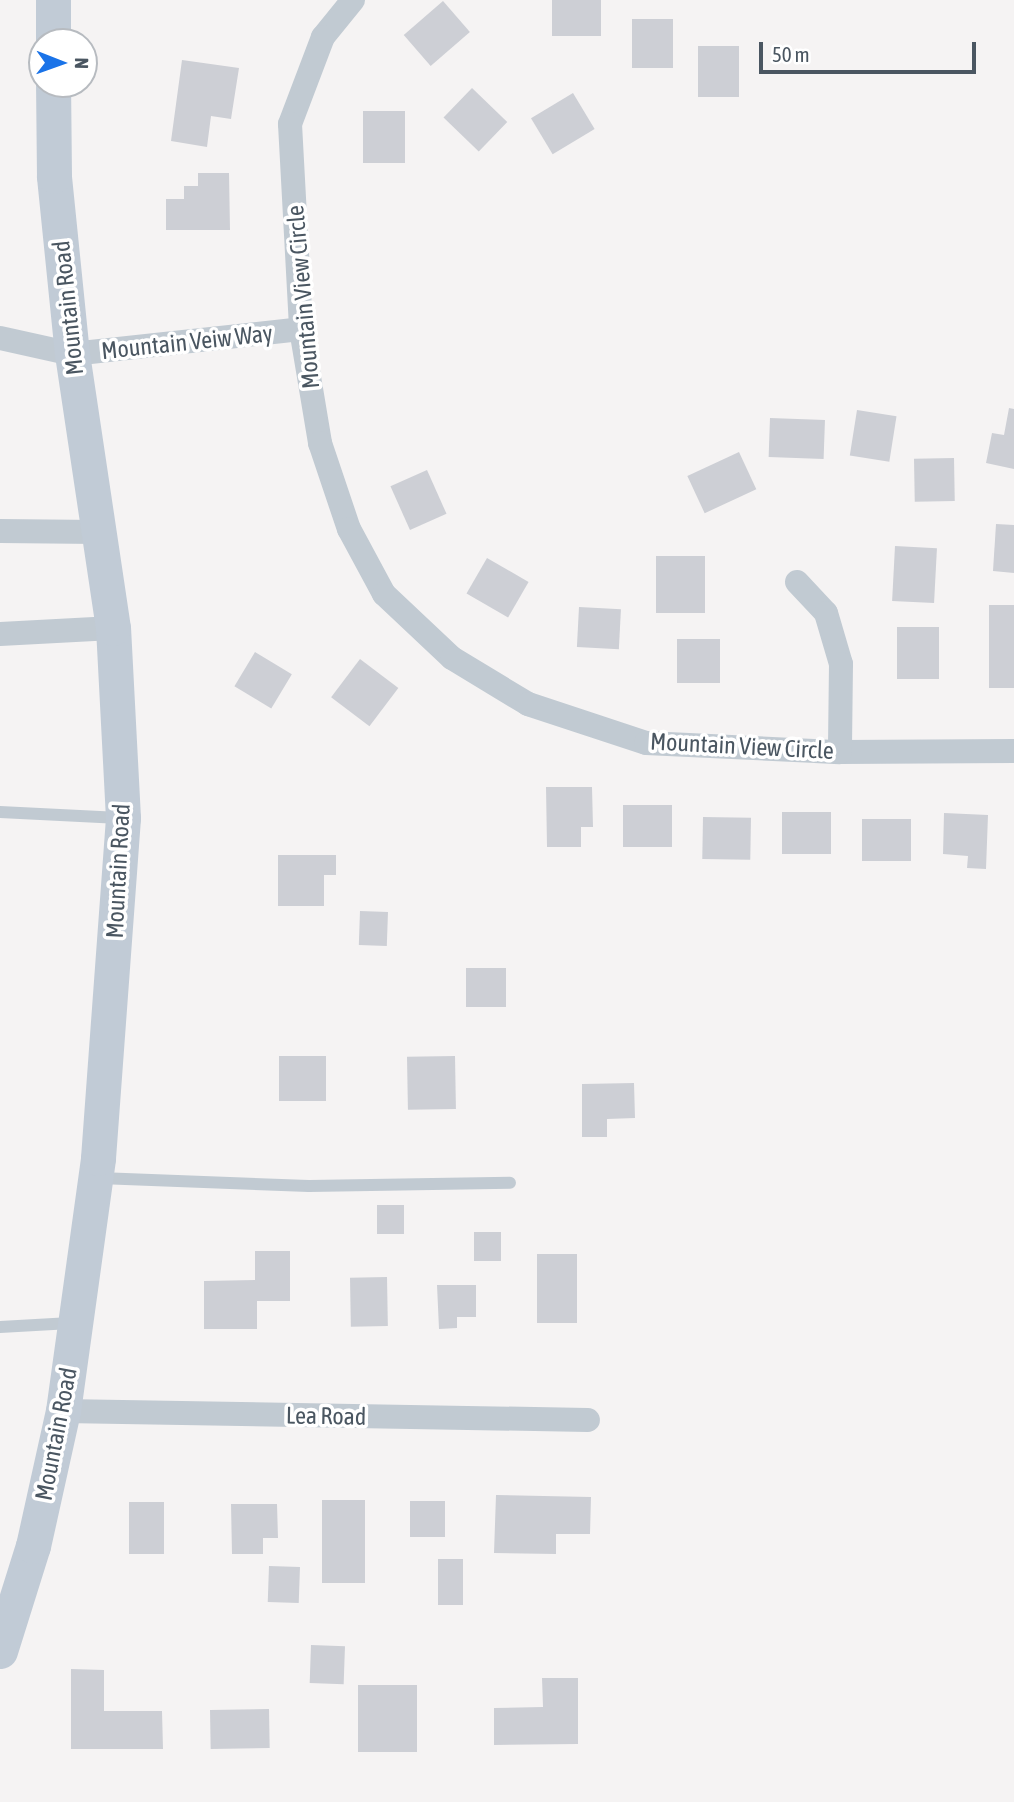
<!DOCTYPE html>
<html>
<head>
<meta charset="utf-8">
<style>
  body { margin:0 }
  #map { position:relative; width:1014px; height:1802px; overflow:hidden; background:#f5f3f3; font-family:"Asap Condensed",sans-serif }
  div>[style] { position:absolute }
  [style*='--x'] { left:calc(var(--x)*1px); top:calc(var(--y)*1px); width:calc(var(--w)*1px); rotate:calc(var(--a)*1deg) }
  .building>* { inset:0; background:#cdcfd5; transform-origin:0 0 }
  .lane>* { height:12px; margin:-6px; padding:0 6px; transform-origin:6px; border-radius:6px; background:#c1cad2 }
  .street>* { height:24px; margin:-12px; padding:0 12px; transform-origin:12px; border-radius:12px; background:#c1cad2 }
  .secondary>* { height:35px; margin:-17.5px; padding:0 17.5px; transform-origin:17.5px; border-radius:17.5px; background:#c1cbd6 }
  span { translate:-50% -50%; white-space:nowrap; text-align:center; line-height:1.15; -webkit-text-stroke:7px #fff; paint-order:stroke }
  .street-label { font-size:24px; color:#4a5661 }
  .north { position:absolute; left:28px; top:28px; width:70px; height:70px; box-sizing:border-box; background:#fff; border:2px solid #b7bbc0; border-radius:50%; rotate:91deg; font-size:19px; font-weight:700; line-height:28px; text-align:center; color:#4a5661 }
  .north::after { content:''; display:block; margin:auto; width:24px; height:32px; background:#1a73e8; clip-path:polygon(50% 0,100% 100%,50% 72%,0 100%) }
  .scale { position:absolute; left:759px; top:42px; width:217px; height:32px; box-sizing:border-box; border:4px solid #4a5661; border-top:0; padding-left:9px; font-size:21px; line-height:24px; white-space:nowrap; color:#4a5661; -webkit-text-stroke:5px #fff; paint-order:stroke }
</style>
</head>
<body>
<div id="map">
  <div class="building">
    <div style="left:552px;top:0;width:49px;height:36px"></div>
    <div style="left:443px;top:1px;width:41px;height:52px;rotate:49deg"></div>
    <div style="left:632px;top:19px;width:41px;height:49px"></div>
    <div style="left:698px;top:46px;width:41px;height:51px"></div>
    <div style="clip-path:polygon(182px 60px,239px 68px,231px 119px,211px 116px,207px 147px,171px 141px)"></div>
    <div style="left:472px;top:88px;width:49px;height:41px;rotate:44deg"></div>
    <div style="left:573px;top:93px;width:42px;height:49px;rotate:59deg"></div>
    <div style="left:405px;top:111px;width:52px;height:42px;rotate:90deg"></div>
    <div style="clip-path:polygon(198px 173px,229px 173px,230px 230px,166px 230px,166px 199px,184px 199px,184px 186px,198px 186px)"></div>
    <div style="clip-path:polygon(1009px 408px,1014px 409px,1014px 469px,986px 463px,992px 433px,1004px 435px)"></div>
    <div style="left:857px;top:410px;width:40px;height:46px;rotate:9deg"></div>
    <div style="left:770px;top:418px;width:55px;height:39px;rotate:2deg"></div>
    <div style="left:739px;top:452px;width:41px;height:57px;rotate:65deg"></div>
    <div style="left:954px;top:458px;width:43px;height:40px;rotate:89deg"></div>
    <div style="left:427px;top:470px;width:48px;height:40px;rotate:66deg"></div>
    <div style="clip-path:polygon(996px 524px,1014px 525px,1014px 573px,993px 571px)"></div>
    <div style="left:895px;top:546px;width:42px;height:55px;rotate:3deg"></div>
    <div style="left:656px;top:556px;width:49px;height:57px"></div>
    <div style="left:487px;top:558px;width:48px;height:41px;rotate:30deg"></div>
    <div style="left:989px;top:605px;width:25px;height:83px"></div>
    <div style="left:579px;top:607px;width:42px;height:40px;rotate:3deg"></div>
    <div style="left:897px;top:627px;width:42px;height:52px"></div>
    <div style="left:720px;top:639px;width:44px;height:43px;rotate:90deg"></div>
    <div style="left:255px;top:652px;width:43px;height:40px;rotate:31deg"></div>
    <div style="left:360px;top:659px;width:48px;height:48px;rotate:37deg"></div>
    <div style="clip-path:polygon(546px 787px,592px 787px,593px 827px,581px 827px,581px 847px,547px 847px)"></div>
    <div style="left:623px;top:805px;width:49px;height:42px"></div>
    <div style="left:782px;top:812px;width:49px;height:42px"></div>
    <div style="clip-path:polygon(944px 813px,988px 815px,986px 869px,967px 868px,968px 856px,943px 854px)"></div>
    <div style="left:703px;top:817px;width:48px;height:42px;rotate:1deg"></div>
    <div style="left:862px;top:819px;width:49px;height:42px"></div>
    <div style="clip-path:polygon(278px 855px,336px 855px,336px 875px,324px 875px,324px 906px,278px 906px)"></div>
    <div style="left:360px;top:911px;width:28px;height:34px;rotate:2deg"></div>
    <div style="left:466px;top:968px;width:40px;height:39px"></div>
    <div style="left:326px;top:1056px;width:45px;height:47px;rotate:90deg"></div>
    <div style="left:455px;top:1056px;width:53px;height:48px;rotate:89deg"></div>
    <div style="clip-path:polygon(634px 1083px,635px 1118px,607px 1119px,607px 1137px,582px 1137px,582px 1084px)"></div>
    <div style="left:377px;top:1205px;width:27px;height:29px"></div>
    <div style="left:474px;top:1232px;width:27px;height:29px"></div>
    <div style="clip-path:polygon(255px 1251px,290px 1251px,290px 1301px,257px 1301px,257px 1329px,204px 1329px,204px 1281px,255px 1280px)"></div>
    <div style="left:537px;top:1254px;width:40px;height:69px"></div>
    <div style="left:387px;top:1277px;width:49px;height:37px;rotate:89deg"></div>
    <div style="clip-path:polygon(437px 1285px,476px 1285px,476px 1317px,457px 1317px,457px 1328px,439px 1329px)"></div>
    <div style="clip-path:polygon(496px 1495px,591px 1497px,590px 1534px,556px 1534px,556px 1554px,494px 1553px)"></div>
    <div style="left:322px;top:1500px;width:43px;height:83px"></div>
    <div style="left:410px;top:1501px;width:35px;height:36px"></div>
    <div style="left:129px;top:1502px;width:35px;height:52px"></div>
    <div style="clip-path:polygon(231px 1504px,277px 1504px,278px 1538px,263px 1538px,263px 1554px,232px 1554px)"></div>
    <div style="left:438px;top:1559px;width:25px;height:46px"></div>
    <div style="left:269px;top:1566px;width:31px;height:36px;rotate:2deg"></div>
    <div style="left:311px;top:1645px;width:34px;height:38px;rotate:2deg"></div>
    <div style="clip-path:polygon(71px 1669px,104px 1670px,104px 1711px,162px 1711px,163px 1749px,71px 1749px)"></div>
    <div style="clip-path:polygon(542px 1678px,578px 1678px,578px 1744px,494px 1745px,494px 1708px,543px 1707px)"></div>
    <div style="left:358px;top:1685px;width:59px;height:67px"></div>
    <div style="left:269px;top:1709px;width:39px;height:59px;rotate:89deg"></div>
  </div>
  <div class="lane">
    <div style="--x:0;--y:812;--w:120;--a:2.9"></div>
    <div style="--x:99;--y:1178;--w:210;--a:2.2"></div>
    <div style="--x:309;--y:1186;--w:201;--a:-0.9"></div>
    <div style="--x:0;--y:1327;--w:71;--a:-3.2"></div>
  </div>
  <div class="street">
    <div style="--x:353;--y:0;--w:48;--a:129"></div>
    <div style="--x:323;--y:37;--w:93;--a:110.8"></div>
    <div style="--x:290;--y:124;--w:205;--a:86.9"></div>
    <div style="--x:301;--y:329;--w:116;--a:80.5"></div>
    <div style="--x:320;--y:443;--w:91;--a:71.4"></div>
    <div style="--x:349;--y:529;--w:74;--a:61.7"></div>
    <div style="--x:384;--y:594;--w:93;--a:43.3"></div>
    <div style="--x:452;--y:658;--w:89;--a:31.2"></div>
    <div style="--x:528;--y:704;--w:124;--a:18.3"></div>
    <div style="--x:646;--y:743;--w:194;--a:2.7"></div>
    <div style="--x:840;--y:752;--w:174;--a:-0.3"></div>
    <div style="--x:0;--y:338;--w:74;--a:12.5"></div>
    <div style="--x:72;--y:354;--w:230;--a:-6.2"></div>
    <div style="--x:0;--y:531;--w:98;--a:0.6"></div>
    <div style="--x:797;--y:582;--w:42;--a:46.9"></div>
    <div style="--x:826;--y:613;--w:53;--a:73.6"></div>
    <div style="--x:841;--y:664;--w:88;--a:90.7"></div>
    <div style="--x:0;--y:634;--w:113;--a:-3"></div>
    <div style="--x:63;--y:1411;--w:525;--a:0.98"></div>
  </div>
  <div class="secondary">
    <div style="--x:53;--y:0;--w:42;--a:90"></div>
    <div style="--x:0;--y:1651;--w:110;--a:-72.6"></div>
    <div style="--x:33;--y:1546;--w:138;--a:-77.5"></div>
    <div style="--x:63;--y:1411;--w:255;--a:-82.1"></div>
    <div style="--x:98;--y:1158;--w:341;--a:-85.8"></div>
    <div style="--x:123;--y:818;--w:190;--a:-93"></div>
    <div style="--x:113;--y:628;--w:277;--a:-98.5"></div>
    <div style="--x:72;--y:354;--w:179;--a:-95.8"></div>
    <div style="--x:54;--y:176;--w:92;--a:-90.6"></div>
  </div>
  <div class="street-label">
    <span style="left:303px;top:297px;rotate:-95deg">Mountain View Circle</span>
    <span style="left:68px;top:308px;rotate:-96deg">Mountain Road</span>
    <span style="left:187px;top:342px;rotate:-6deg">Mountain Veiw Way</span>
    <span style="left:742px;top:746px;rotate:3deg">Mountain View Circle</span>
    <span style="left:118px;top:871px;rotate:-87deg">Mountain Road</span>
    <span style="left:326px;top:1416px;rotate:1deg">Lea Road</span>
    <span style="left:56px;top:1434px;rotate:-79deg">Mountain Road</span>
  </div>
  <div class="north">N</div>
  <div class="scale">50 m</div>
</div>
</body>
</html>
